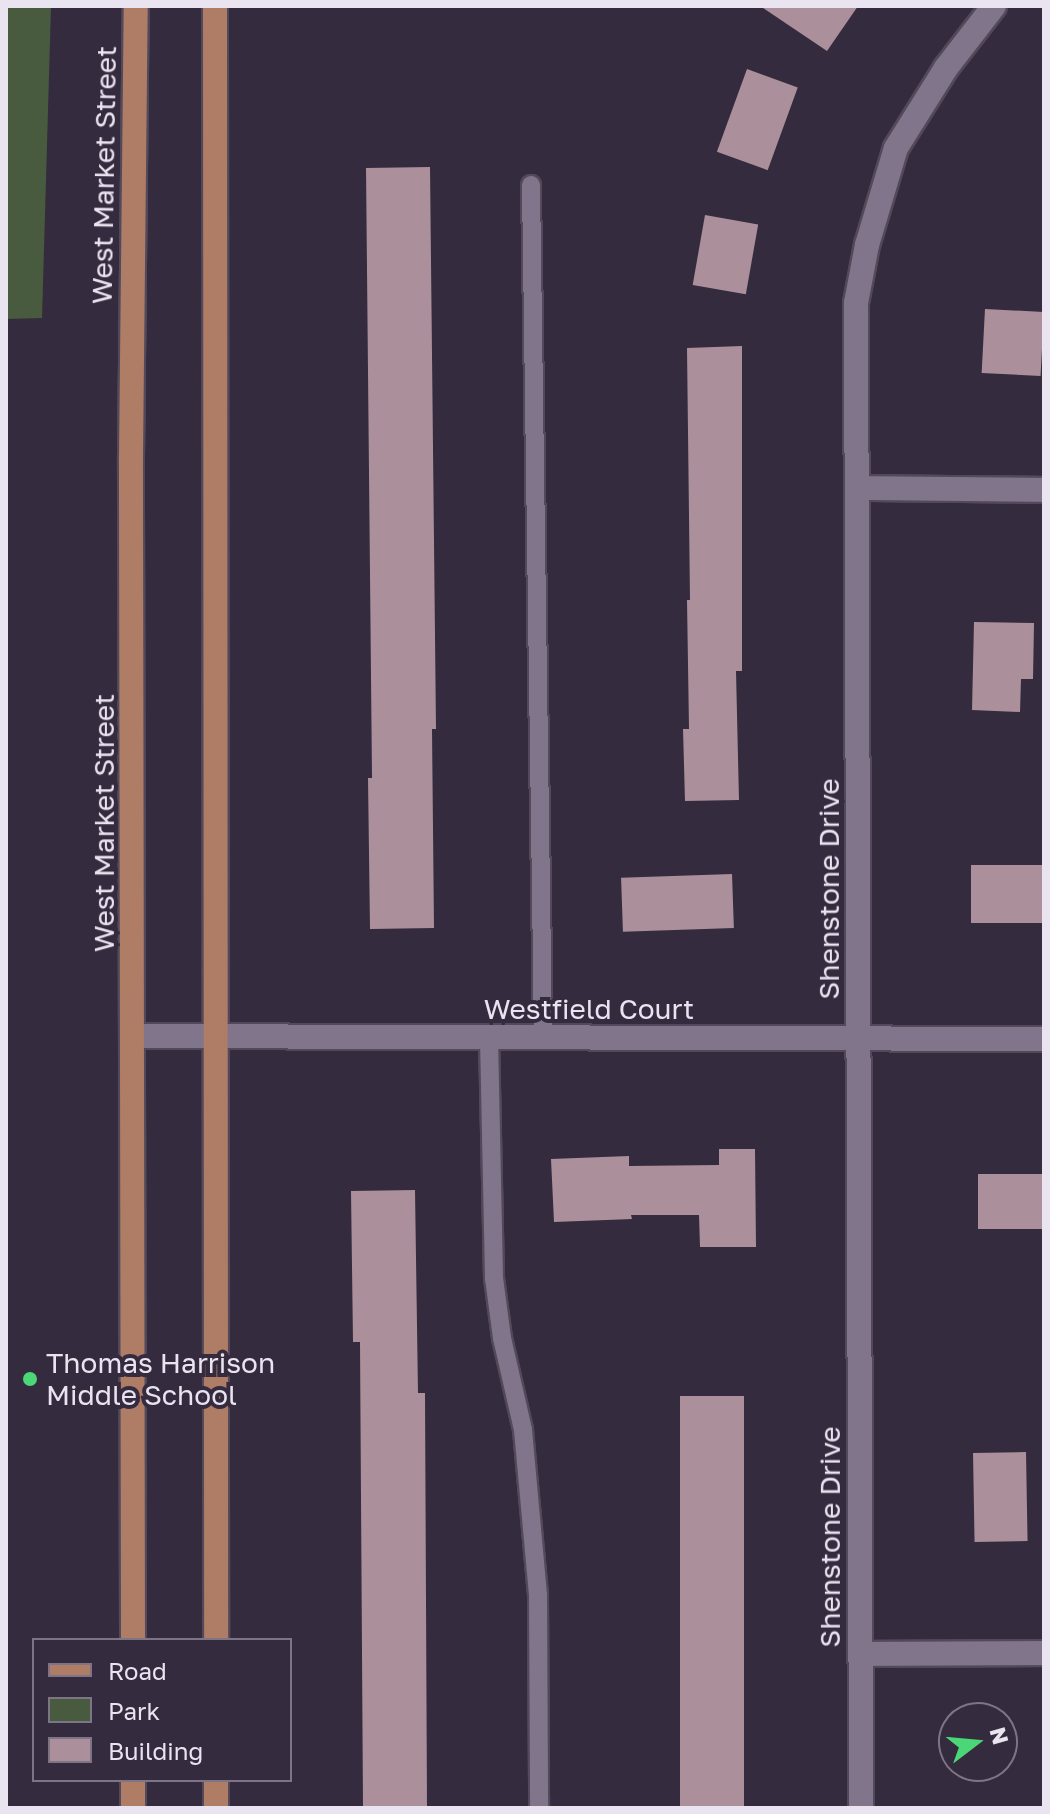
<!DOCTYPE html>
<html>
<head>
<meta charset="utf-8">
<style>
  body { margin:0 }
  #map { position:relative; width:1050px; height:1814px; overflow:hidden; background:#352b3e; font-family:"Golos Text",sans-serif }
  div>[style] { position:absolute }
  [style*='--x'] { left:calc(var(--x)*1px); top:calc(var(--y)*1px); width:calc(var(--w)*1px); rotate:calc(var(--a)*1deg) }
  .green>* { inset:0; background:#495b3e }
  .building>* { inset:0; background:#ab909b; transform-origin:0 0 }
  .roads { filter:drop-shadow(2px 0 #52495a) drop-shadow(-2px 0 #52495a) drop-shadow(0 2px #52495a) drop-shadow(0 -2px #52495a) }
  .lane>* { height:18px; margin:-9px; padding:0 9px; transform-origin:9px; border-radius:9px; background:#81758c }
  .street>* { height:24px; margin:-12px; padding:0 12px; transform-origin:12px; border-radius:12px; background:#81758c }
  .primary>* { height:24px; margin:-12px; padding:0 12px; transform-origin:12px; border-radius:12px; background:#af7c66 }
  .dots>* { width:22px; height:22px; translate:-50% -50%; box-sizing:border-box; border:4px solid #352b3e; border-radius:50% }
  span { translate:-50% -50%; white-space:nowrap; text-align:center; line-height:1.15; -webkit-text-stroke:8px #352b3e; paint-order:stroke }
  .street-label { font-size:28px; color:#eae3f0 }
  .poi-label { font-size:28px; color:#eae3f0 }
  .left { translate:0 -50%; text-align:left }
  .frame { position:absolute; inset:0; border:8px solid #eae3f0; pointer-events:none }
  .legend { position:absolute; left:32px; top:1638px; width:260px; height:144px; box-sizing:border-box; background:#352b3e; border:2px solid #7d7585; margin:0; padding:10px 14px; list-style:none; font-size:24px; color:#eae3f0 }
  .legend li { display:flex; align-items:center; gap:16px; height:40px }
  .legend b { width:40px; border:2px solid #7d7585 }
  .north { position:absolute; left:938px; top:1702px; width:80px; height:80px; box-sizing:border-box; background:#352b3e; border:2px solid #7d7585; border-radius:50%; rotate:74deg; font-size:22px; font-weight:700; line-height:32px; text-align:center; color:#eae3f0 }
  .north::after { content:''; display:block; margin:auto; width:28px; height:36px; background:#4bd677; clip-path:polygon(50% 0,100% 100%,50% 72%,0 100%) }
</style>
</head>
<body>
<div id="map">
  <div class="green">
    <div style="clip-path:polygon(6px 6px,51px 6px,42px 318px,6px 319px)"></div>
  </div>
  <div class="building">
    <div style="clip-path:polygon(760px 6px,858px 6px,827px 51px)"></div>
    <div style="left:747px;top:69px;width:54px;height:88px;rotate:20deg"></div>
    <div style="clip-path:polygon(430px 167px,436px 729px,432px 729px,434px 928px,370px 929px,368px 778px,372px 778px,366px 168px)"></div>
    <div style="left:705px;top:215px;width:54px;height:71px;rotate:10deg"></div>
    <div style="left:985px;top:309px;width:59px;height:64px;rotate:3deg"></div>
    <div style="clip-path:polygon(742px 346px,742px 671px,736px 671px,739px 800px,685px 801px,683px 729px,689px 729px,687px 600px,690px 600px,687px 348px)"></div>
    <div style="clip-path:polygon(974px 622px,1034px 623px,1033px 679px,1021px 679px,1020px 712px,972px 710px)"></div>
    <div style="left:1044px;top:865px;width:58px;height:73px;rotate:90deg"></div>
    <div style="left:732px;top:874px;width:54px;height:111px;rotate:88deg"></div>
    <div style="clip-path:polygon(719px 1149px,755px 1149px,756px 1247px,700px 1247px,699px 1215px,631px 1215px,632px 1219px,554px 1222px,551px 1159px,629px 1156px,629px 1166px,719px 1165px)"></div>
    <div style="left:1044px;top:1174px;width:55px;height:66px;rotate:90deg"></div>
    <div style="clip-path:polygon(415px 1190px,418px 1393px,425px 1393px,427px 1808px,363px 1808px,360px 1342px,353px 1342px,351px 1191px)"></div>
    <div style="left:744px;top:1396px;width:412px;height:64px;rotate:90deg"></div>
    <div style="left:1026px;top:1452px;width:89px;height:53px;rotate:89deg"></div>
  </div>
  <div class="roads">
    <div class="lane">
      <div style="--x:531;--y:185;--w:853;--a:89.19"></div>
      <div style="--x:489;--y:1038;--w:240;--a:88.8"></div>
      <div style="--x:494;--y:1278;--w:61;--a:82.4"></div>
      <div style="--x:502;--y:1338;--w:94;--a:77.1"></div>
      <div style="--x:523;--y:1430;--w:167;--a:84.8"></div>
      <div style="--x:538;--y:1596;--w:212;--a:89.7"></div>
    </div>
    <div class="street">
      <div style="--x:858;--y:488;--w:186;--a:0.6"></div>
      <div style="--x:134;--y:1036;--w:910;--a:0.19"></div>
      <div style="--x:860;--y:1654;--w:184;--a:-0.3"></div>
      <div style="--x:861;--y:1808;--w:1505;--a:-90.19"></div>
      <div style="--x:856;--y:303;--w:59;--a:-79.3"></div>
      <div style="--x:867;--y:245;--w:101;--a:-73.4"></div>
      <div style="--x:896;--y:148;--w:94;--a:-58"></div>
      <div style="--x:946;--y:68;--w:78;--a:-52.3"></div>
    </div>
    <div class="primary">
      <div style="--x:215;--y:6;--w:1634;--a:89.96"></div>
      <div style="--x:133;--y:1640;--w:1183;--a:-90.1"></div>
      <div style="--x:131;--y:457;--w:451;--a:-89.4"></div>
      <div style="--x:216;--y:1780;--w:28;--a:90"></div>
      <div style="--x:133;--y:1808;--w:28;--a:-90"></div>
    </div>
  </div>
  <div class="dots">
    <div style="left:30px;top:1379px;background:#4bd677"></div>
  </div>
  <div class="street-label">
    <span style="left:104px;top:175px;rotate:-89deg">West Market Street</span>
    <span style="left:104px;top:823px;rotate:-90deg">West Market Street</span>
    <span style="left:829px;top:889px;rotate:-90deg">Shenstone Drive</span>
    <span style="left:589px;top:1009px">Westfield Court</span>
    <span style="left:830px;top:1537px;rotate:-90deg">Shenstone Drive</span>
  </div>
  <div class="poi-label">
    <span class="left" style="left:46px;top:1379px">Thomas Harrison<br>Middle School</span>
  </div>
  <div class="frame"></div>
  <ul class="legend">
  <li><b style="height:10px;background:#af7c66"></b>Road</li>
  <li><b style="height:22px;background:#495b3e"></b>Park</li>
  <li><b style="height:22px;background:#ab909b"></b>Building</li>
  </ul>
  <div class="north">N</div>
</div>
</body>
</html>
